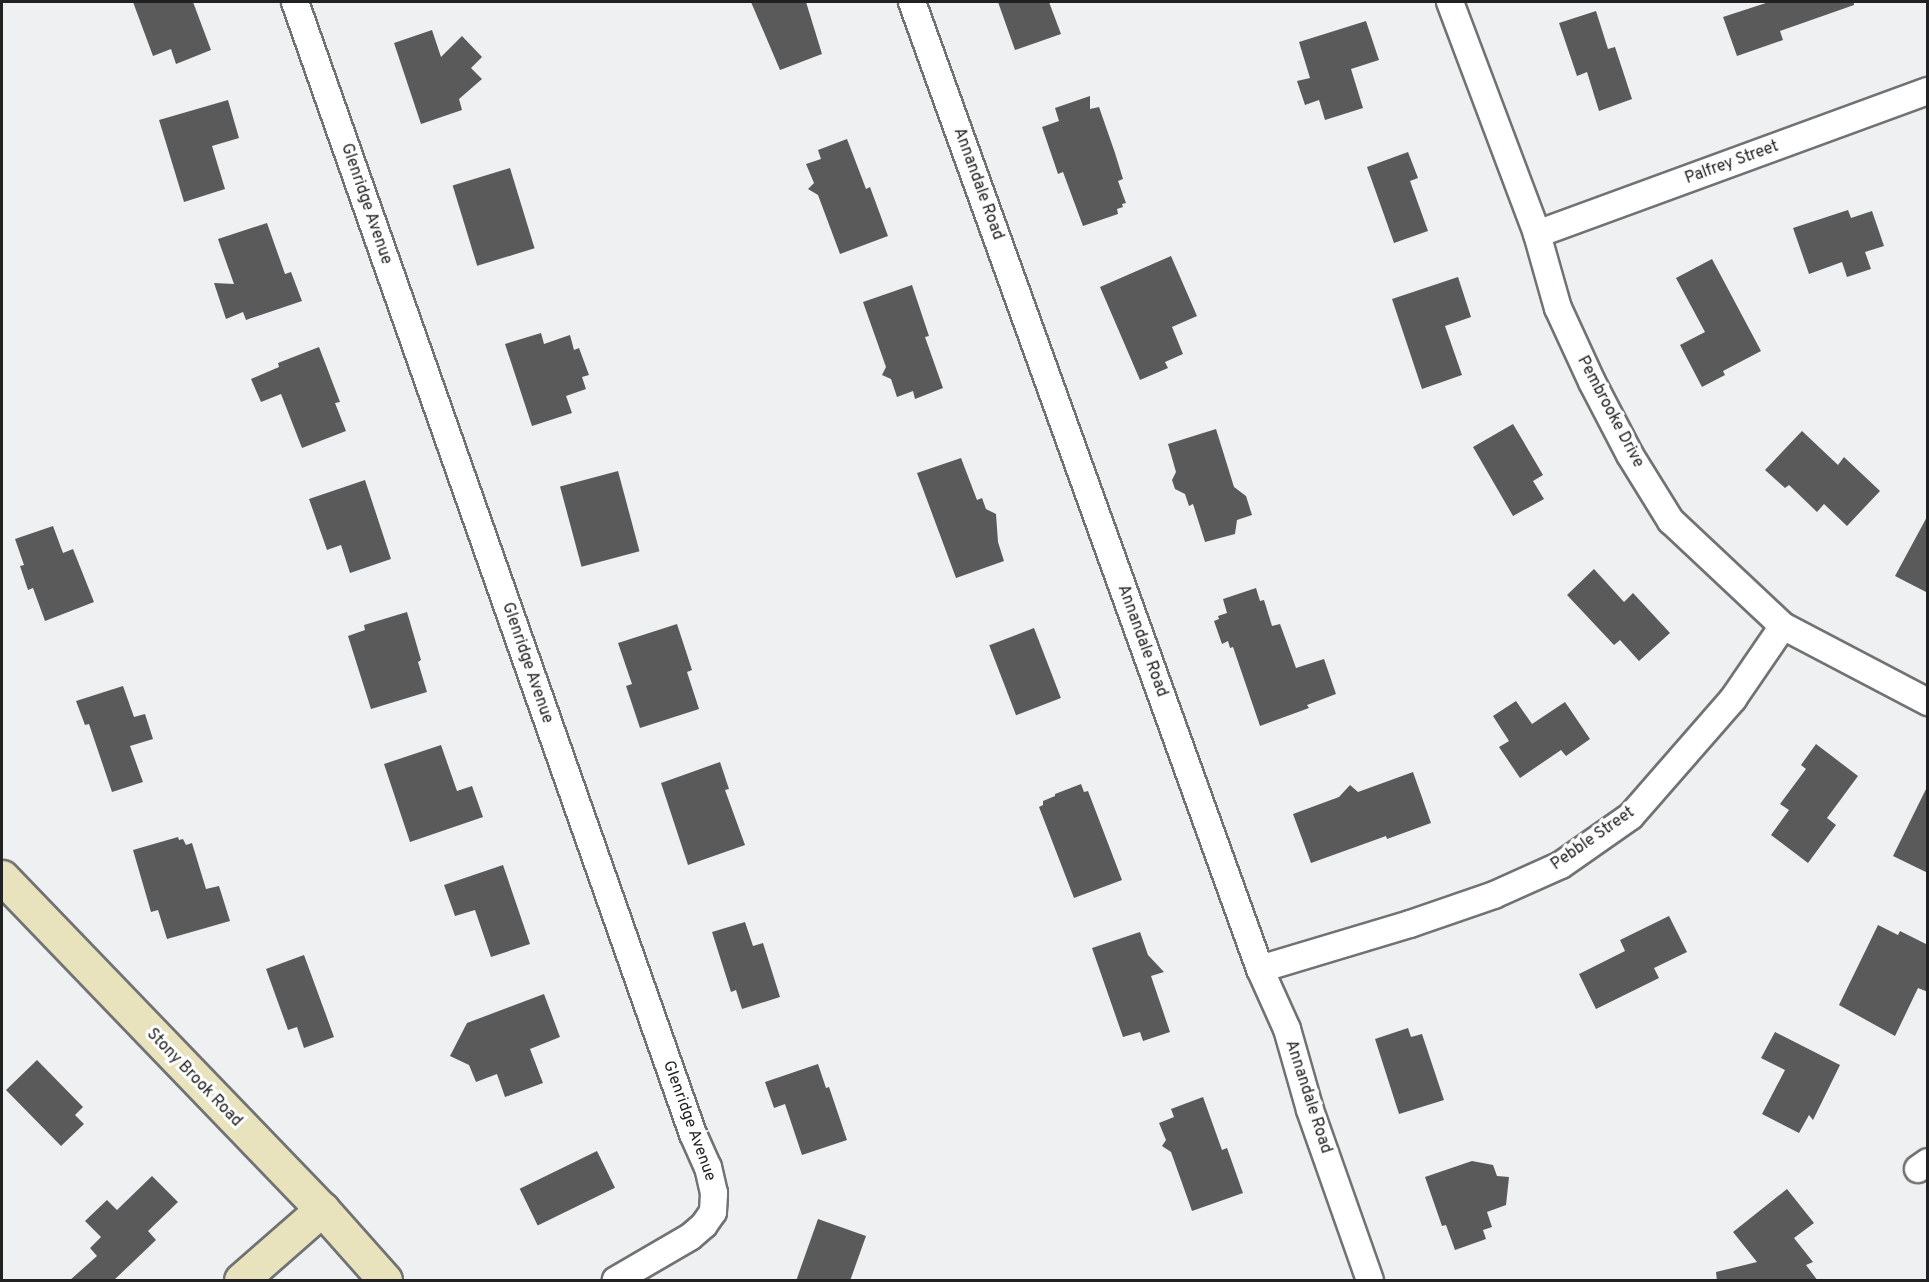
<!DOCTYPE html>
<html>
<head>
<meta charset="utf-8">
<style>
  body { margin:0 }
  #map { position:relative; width:1929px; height:1282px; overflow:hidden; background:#eef0f1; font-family:Overpass,sans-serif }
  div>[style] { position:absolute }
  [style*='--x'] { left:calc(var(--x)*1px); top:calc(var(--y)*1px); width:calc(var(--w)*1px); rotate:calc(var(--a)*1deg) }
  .building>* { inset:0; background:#5b5a5b; transform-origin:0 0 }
  .roads { filter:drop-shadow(2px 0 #717273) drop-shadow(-2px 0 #717273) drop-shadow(0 2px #717273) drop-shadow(0 -2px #717273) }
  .street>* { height:26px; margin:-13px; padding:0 13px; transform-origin:13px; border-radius:13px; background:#fff }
  .secondary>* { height:33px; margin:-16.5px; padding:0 16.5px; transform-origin:16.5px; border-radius:16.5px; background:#e8e2bd }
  span { translate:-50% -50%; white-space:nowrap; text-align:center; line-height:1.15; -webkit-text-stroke:6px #fff; paint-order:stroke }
  .street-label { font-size:16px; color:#212121 }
  .frame { position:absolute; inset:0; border:3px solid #212121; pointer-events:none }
</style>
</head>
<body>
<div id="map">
  <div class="building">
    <div style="clip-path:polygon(133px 2px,193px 2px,211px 50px,176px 64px,171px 49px,153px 56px)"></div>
    <div style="clip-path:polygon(751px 2px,806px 2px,822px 54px,780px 70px)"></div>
    <div style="clip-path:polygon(998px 2px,1049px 2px,1061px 34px,1015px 50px)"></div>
    <div style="clip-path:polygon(1769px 2px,1854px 2px,1854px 5px,1780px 31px,1783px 40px,1737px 56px,1723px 17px)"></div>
    <div style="clip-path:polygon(1596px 11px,1608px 49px,1615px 47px,1632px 99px,1599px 111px,1587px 72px,1577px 76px,1559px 23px)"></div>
    <div style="clip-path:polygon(1366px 21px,1379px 60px,1351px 69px,1363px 108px,1325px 120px,1319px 100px,1305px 105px,1297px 81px,1310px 78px,1299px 42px)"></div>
    <div style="clip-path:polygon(432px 30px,441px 57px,462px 36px,482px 57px,471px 68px,482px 79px,459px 99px,462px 110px,421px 124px,394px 43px)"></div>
    <div style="clip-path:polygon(1090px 96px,1090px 109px,1099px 107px,1115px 153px,1123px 179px,1118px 181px,1126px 203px,1122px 204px,1123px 207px,1117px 209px,1118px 214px,1083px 226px,1063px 172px,1058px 174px,1042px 127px,1059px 121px,1055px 108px)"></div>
    <div style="clip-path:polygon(228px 100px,239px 138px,212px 146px,225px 189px,184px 202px,159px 120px)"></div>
    <div style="clip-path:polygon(847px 139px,866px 189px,870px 187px,888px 236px,840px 254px,818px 195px,808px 189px,814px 183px,806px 164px,821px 159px,818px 150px)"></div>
    <div style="clip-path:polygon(1408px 152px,1418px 178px,1410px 181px,1428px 231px,1394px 243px,1367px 167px)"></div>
    <div style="left:510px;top:168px;width:84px;height:60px;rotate:73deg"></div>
    <div style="clip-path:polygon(1848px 210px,1851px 218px,1872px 211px,1884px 246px,1865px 252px,1871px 269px,1847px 277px,1842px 262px,1809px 274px,1793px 228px)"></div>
    <div style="clip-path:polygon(267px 223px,285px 274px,291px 272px,302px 301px,246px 320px,243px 312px,226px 319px,214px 283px,234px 284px,218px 239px)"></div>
    <div style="clip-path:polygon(1171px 256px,1197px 316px,1172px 327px,1183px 354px,1165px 362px,1168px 368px,1140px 380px,1100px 287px)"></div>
    <div style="clip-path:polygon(1712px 259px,1761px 351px,1723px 371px,1725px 375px,1702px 387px,1680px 345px,1705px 332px,1676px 278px)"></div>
    <div style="clip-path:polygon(1458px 277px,1471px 317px,1445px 326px,1462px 375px,1422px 389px,1392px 299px)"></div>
    <div style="clip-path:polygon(912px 285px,929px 336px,925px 337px,943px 388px,915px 399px,913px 391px,897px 397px,891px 379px,882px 375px,886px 367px,863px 302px)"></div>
    <div style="clip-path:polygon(541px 333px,544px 344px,570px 335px,574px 350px,579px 348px,589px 375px,582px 377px,586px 389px,566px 396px,572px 413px,532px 426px,505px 344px)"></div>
    <div style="clip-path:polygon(319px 347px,340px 402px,335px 403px,346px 431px,302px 448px,281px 394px,261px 402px,251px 379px,279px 367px,278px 363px)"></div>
    <div style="clip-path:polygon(1513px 424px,1543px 475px,1533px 481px,1544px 499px,1513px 516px,1473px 447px)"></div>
    <div style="clip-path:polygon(1216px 429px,1234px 487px,1246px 496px,1252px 515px,1237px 520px,1235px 534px,1205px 542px,1193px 504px,1189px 506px,1185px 494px,1175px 489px,1172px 480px,1176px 472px,1168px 444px)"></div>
    <div style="clip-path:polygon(1802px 431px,1838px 465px,1844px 457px,1880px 491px,1847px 526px,1824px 504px,1817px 512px,1789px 485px,1785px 488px,1765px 470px)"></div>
    <div style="clip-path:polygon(961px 458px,977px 500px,982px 498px,986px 509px,996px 514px,998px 542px,1004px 561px,956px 578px,917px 473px)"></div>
    <div style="left:618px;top:471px;width:83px;height:60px;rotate:75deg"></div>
    <div style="clip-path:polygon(365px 480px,391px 559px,350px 573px,341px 545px,327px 550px,309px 499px)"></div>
    <div style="clip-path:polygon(1928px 515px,1928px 593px,1895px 576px)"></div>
    <div style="clip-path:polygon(53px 526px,63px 553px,73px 549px,94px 602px,45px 621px,33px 588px,28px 590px,20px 566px,24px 565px,15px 539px)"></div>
    <div style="clip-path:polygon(1594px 569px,1624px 602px,1633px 593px,1670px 633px,1639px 661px,1620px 640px,1614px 645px,1567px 595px)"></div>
    <div style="clip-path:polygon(1256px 588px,1260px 601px,1264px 600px,1272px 626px,1280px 624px,1296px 668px,1324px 659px,1336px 694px,1307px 705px,1309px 708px,1260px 726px,1233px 647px,1230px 648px,1228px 641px,1222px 644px,1214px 621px,1219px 619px,1218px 616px,1227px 613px,1223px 599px)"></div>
    <div style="clip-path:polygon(407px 612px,421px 660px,418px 662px,427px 692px,371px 709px,348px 636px,365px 630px,364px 625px)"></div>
    <div style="clip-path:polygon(677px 624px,692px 670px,687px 672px,699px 709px,640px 728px,626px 686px,632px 684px,618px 643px)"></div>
    <div style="left:1034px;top:628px;width:75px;height:48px;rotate:69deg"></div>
    <div style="clip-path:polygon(123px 686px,134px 717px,145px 714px,153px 739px,130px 746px,143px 782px,112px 792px,89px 724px,85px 725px,76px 701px)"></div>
    <div style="clip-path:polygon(1516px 701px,1532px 724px,1565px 702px,1590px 739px,1566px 756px,1561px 750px,1520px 778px,1499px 747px,1509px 741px,1493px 716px)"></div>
    <div style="clip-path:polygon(1816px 744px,1858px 776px,1827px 818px,1836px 825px,1808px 863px,1771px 835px,1789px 810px,1780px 804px,1806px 769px,1801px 765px)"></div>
    <div style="clip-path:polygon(441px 745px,457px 791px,472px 786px,483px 817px,410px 842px,384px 764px)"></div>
    <div style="clip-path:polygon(720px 762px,729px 789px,725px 790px,745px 845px,688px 865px,661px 783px)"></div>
    <div style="clip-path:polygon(1413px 772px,1431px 823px,1387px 839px,1386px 836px,1311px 863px,1293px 814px,1339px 797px,1350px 785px,1358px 792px)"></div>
    <div style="clip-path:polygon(1081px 784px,1084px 792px,1088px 791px,1122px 880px,1074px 898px,1039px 807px,1043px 805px,1043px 801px,1055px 796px,1055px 794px)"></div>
    <div style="clip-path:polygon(1928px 785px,1928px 873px,1893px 856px)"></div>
    <div style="clip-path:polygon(178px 837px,179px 840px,183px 839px,186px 845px,192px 843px,206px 889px,219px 886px,230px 921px,167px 939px,158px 910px,151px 912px,133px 850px)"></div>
    <div style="clip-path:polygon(503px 865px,530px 944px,491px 957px,475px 910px,455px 916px,444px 885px)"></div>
    <div style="clip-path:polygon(1669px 916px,1687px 952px,1654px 968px,1659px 978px,1596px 1009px,1579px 974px,1625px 951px,1620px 940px)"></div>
    <div style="clip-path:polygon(745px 922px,753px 946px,763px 943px,780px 997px,742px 1009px,736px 990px,731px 992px,712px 932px)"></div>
    <div style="clip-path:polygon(1878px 925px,1898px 935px,1900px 931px,1928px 945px,1928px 992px,1918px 988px,1895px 1036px,1839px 1005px)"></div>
    <div style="clip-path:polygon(1140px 932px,1148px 955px,1164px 972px,1151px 976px,1170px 1032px,1143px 1041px,1140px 1032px,1123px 1037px,1092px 948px)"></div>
    <div style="clip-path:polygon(304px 955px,334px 1037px,304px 1048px,297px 1027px,288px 1030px,266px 969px)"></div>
    <div style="clip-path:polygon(544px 994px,560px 1037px,530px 1049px,543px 1083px,505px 1097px,497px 1074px,476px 1082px,469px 1065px,450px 1056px,467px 1023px)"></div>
    <div style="clip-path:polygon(1408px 1028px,1411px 1037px,1422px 1034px,1444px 1100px,1399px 1114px,1375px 1039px)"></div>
    <div style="clip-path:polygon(1775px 1032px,1840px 1065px,1813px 1120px,1809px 1115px,1799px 1133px,1762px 1114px,1785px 1070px,1761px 1058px)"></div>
    <div style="clip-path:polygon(37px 1060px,83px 1107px,75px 1115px,84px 1124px,61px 1146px,6px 1090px)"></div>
    <div style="clip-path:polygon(818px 1064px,826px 1088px,829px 1087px,847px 1140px,802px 1155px,785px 1104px,774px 1108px,765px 1082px)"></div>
    <div style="clip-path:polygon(1203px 1097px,1222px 1150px,1227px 1148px,1243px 1193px,1192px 1211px,1171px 1152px,1162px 1146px,1166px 1140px,1159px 1123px,1174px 1117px,1171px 1109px)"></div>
    <div style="left:597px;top:1151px;width:41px;height:86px;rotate:64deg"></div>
    <div style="clip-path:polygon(1472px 1161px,1493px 1165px,1497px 1176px,1509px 1177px,1506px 1205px,1487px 1212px,1492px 1227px,1483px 1230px,1486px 1239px,1455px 1250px,1446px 1225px,1442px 1226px,1425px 1177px)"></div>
    <div style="clip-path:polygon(152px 1176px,178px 1202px,148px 1231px,156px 1240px,113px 1281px,69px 1281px,97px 1256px,90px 1248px,101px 1237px,85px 1221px,107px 1200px,117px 1210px)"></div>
    <div style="clip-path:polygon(1787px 1189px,1814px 1223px,1794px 1238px,1813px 1262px,1806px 1265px,1818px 1281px,1717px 1281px,1716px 1272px,1757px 1262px,1733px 1232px)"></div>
    <div style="clip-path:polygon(818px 1219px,866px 1236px,850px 1281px,796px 1281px)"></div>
  </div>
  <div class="roads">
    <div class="street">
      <div style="--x:295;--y:2;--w:1200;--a:70.63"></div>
      <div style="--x:693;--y:1134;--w:36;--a:66"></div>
      <div style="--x:708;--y:1167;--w:27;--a:77"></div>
      <div style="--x:714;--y:1193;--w:19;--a:93"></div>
      <div style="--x:713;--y:1212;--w:16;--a:125"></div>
      <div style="--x:704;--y:1225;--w:18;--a:139"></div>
      <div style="--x:690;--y:1237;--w:86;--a:149.8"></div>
      <div style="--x:912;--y:2;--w:1028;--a:70.21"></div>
      <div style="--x:1260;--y:969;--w:66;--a:65.8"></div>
      <div style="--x:1287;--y:1029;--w:84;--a:74.1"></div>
      <div style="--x:1310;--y:1110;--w:180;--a:70.6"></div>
      <div style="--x:1450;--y:2;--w:248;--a:69.4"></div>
      <div style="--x:1537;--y:234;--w:77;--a:74.2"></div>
      <div style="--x:1558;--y:308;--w:81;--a:65.3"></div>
      <div style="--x:1592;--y:382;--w:82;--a:62.5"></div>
      <div style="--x:1630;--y:455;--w:78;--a:58.2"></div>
      <div style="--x:1671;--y:521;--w:154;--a:43.2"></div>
      <div style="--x:1783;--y:626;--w:164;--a:27.7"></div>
      <div style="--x:1537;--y:234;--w:416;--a:-20.1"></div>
      <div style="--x:1260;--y:969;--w:157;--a:-16.7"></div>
      <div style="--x:1410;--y:924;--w:89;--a:-19"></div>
      <div style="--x:1494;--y:895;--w:73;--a:-24.1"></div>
      <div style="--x:1561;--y:865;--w:85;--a:-35"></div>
      <div style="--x:1631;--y:816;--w:155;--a:-48.9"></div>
      <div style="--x:1733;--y:699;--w:88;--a:-55.6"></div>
      <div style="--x:1918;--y:1169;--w:12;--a:-35"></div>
    </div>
    <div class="secondary">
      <div style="--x:2;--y:877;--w:461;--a:46.1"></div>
      <div style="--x:322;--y:1209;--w:95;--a:48.4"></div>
      <div style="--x:241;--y:1280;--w:108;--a:-41.2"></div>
    </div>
  </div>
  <div class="street-label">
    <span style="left:1732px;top:163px;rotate:-20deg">Palfrey Street</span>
    <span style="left:978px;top:184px;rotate:70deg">Annandale Road</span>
    <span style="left:366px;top:204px;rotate:71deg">Glenridge Avenue</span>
    <span style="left:1610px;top:412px;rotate:62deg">Pembrooke Drive</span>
    <span style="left:1142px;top:641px;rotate:70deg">Annandale Road</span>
    <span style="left:527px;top:663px;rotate:71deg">Glenridge Avenue</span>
    <span style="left:1593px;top:839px;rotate:-35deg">Pebble Street</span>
    <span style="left:194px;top:1078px;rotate:46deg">Stony Brook Road</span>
    <span style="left:1308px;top:1097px;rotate:72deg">Annandale Road</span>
    <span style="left:689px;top:1121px;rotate:70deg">Glenridge Avenue</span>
  </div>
  <div class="frame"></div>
</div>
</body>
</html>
